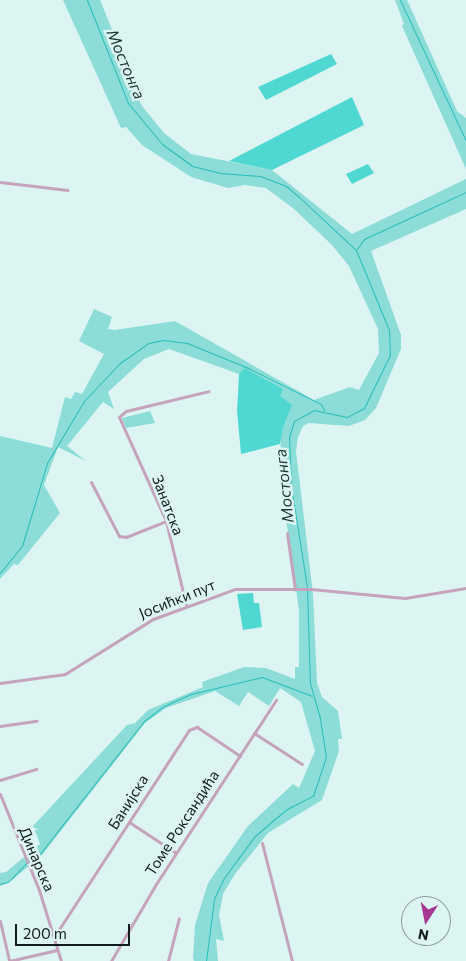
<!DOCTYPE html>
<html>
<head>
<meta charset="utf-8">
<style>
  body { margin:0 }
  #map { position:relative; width:466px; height:961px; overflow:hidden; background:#dcf5f3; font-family:Commissioner,sans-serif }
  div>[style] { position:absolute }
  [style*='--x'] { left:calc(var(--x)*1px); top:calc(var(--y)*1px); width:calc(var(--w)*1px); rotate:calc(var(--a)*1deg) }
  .green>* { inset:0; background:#8cdcd7 }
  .forest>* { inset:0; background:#4fd8d1 }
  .stream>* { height:1px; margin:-0.5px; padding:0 0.5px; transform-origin:0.5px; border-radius:0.5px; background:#27bdb6 }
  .minor>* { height:3px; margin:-1.5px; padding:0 1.5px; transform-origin:1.5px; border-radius:1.5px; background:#c5a3bc }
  span { translate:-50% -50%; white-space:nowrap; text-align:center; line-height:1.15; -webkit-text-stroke:5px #dcf5f3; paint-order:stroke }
  .street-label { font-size:15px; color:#131c1c }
  .water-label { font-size:16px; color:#233a38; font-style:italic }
  .north { position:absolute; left:401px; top:896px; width:50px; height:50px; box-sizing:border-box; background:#dcf5f3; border:1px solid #8c9e9d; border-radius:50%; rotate:191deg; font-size:14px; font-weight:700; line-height:20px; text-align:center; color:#131c1c }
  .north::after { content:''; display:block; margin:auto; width:18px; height:22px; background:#a73794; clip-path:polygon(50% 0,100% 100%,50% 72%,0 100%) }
  .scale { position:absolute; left:15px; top:924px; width:115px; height:22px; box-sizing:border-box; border:2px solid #131c1c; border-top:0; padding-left:6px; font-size:15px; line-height:18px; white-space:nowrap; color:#131c1c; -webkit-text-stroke:4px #dcf5f3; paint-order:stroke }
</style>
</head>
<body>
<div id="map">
  <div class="green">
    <div style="clip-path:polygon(63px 0,100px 0,133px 81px,130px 83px,142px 106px,164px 133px,191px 154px,272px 170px,352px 234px,466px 179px,466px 209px,371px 251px,401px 335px,401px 349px,376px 408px,365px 420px,349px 426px,309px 423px,303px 426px,298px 437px,296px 451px,313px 594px,317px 683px,322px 697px,338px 711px,342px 739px,338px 739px,339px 751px,322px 800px,268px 833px,235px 874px,223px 894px,219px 915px,224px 941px,216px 939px,218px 961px,194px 961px,193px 957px,195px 925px,208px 883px,248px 826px,293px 784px,299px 788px,315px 751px,301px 702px,280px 688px,269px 706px,248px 692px,239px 706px,215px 691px,166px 708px,145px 723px,42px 855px,11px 881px,0 886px,0 873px,6px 872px,40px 844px,33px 826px,127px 725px,135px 723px,148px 710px,203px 687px,202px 682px,244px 667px,266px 668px,295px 679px,295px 667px,299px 667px,299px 610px,281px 484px,280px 396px,244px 368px,239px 374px,169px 349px,144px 359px,108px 392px,114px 409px,103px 402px,67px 446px,86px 461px,58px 447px,44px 485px,60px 513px,18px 565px,14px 564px,0 579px,0 436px,52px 448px,65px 397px,71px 399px,75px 392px,82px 394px,104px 354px,79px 341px,94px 309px,112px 317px,108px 329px,115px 330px,175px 321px,314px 400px,350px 387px,359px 390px,379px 353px,378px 329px,349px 266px,332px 245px,294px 209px,266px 188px,245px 185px,228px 188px,191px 177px,142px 145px,126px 127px,121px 128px)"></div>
    <div style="clip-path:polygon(395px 0,407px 0,457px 111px,466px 118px,466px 169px,402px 26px,404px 24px)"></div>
    <div style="clip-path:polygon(150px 411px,155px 423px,126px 428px,122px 418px)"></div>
  </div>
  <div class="forest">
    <div style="clip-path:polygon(331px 54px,337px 64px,266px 100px,258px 87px)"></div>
    <div style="clip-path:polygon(352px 97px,364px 125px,272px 170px,229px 161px)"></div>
    <div style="clip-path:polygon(368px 164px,374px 173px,352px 184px,346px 174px)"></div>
    <div style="clip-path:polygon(244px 368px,283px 389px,280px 396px,292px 405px,283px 427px,280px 444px,241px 454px,237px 411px,239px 374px)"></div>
    <div style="clip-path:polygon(253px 593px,254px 603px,259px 603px,262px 627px,243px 630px,237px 594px)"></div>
  </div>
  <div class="stream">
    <div style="--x:87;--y:0;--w:111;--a:68.3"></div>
    <div style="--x:128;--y:103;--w:53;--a:50.3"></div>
    <div style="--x:162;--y:144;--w:37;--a:36"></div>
    <div style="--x:192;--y:166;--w:29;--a:14"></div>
    <div style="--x:220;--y:173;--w:40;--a:4.3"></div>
    <div style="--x:260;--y:176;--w:28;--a:21"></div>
    <div style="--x:286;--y:186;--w:16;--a:40"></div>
    <div style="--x:298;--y:196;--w:79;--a:43"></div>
    <div style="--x:356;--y:250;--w:87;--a:67.6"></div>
    <div style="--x:389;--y:330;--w:25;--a:88"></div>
    <div style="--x:390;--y:355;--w:59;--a:116.1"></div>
    <div style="--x:364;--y:408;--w:19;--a:152"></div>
    <div style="--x:347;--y:417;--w:34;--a:-168"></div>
    <div style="--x:314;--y:410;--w:23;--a:151"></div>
    <div style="--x:294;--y:421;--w:17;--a:107"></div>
    <div style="--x:289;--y:437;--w:49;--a:87.7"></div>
    <div style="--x:291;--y:486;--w:102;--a:81"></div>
    <div style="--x:400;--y:0;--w:156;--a:64.9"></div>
    <div style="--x:357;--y:249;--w:12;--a:-55"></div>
    <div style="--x:364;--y:239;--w:112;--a:-24.7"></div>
    <div style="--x:0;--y:573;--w:35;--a:-51"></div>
    <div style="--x:22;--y:546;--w:87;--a:-73.2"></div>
    <div style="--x:47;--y:463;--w:72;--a:-59.2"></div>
    <div style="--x:84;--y:401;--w:52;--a:-46.5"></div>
    <div style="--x:120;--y:363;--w:35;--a:-35"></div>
    <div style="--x:149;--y:343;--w:14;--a:-12"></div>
    <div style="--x:163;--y:340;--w:24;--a:7"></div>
    <div style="--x:187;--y:343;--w:66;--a:22.3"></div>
    <div style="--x:248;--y:368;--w:81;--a:26.3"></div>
    <div style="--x:321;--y:404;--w:7;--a:63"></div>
    <div style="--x:0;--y:884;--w:8;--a:-14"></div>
    <div style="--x:8;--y:882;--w:28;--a:-46"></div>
    <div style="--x:27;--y:862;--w:14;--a:-30"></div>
    <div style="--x:39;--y:855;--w:170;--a:-51.9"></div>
    <div style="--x:144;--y:721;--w:25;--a:-37"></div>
    <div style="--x:164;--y:706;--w:30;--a:-24"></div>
    <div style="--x:191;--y:694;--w:73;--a:-13.5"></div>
    <div style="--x:262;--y:677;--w:53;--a:20.8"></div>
    <div style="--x:206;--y:961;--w:63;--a:-82.6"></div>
    <div style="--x:214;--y:899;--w:23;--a:-65"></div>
    <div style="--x:224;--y:878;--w:51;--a:-53.8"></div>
    <div style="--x:254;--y:837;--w:23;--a:-41"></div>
    <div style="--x:271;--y:822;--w:21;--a:-39"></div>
    <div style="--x:287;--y:809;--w:29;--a:-27"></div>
    <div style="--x:313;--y:796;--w:41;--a:-71.6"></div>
    <div style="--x:326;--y:757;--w:39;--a:-99"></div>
    <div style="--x:320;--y:718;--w:35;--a:-106"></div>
    <div style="--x:310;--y:684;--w:93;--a:-91.8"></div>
  </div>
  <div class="minor">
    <div style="--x:0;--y:182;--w:68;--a:6.7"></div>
    <div style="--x:91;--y:482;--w:61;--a:62.6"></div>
    <div style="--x:119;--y:536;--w:7;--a:8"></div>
    <div style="--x:126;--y:537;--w:43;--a:-21.8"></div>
    <div style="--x:287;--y:533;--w:57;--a:81.9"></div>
    <div style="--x:186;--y:605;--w:86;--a:-103.4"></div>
    <div style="--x:166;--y:521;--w:114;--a:-114.3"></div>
    <div style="--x:119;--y:417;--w:9;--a:-41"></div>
    <div style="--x:126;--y:411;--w:85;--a:-13.5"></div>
    <div style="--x:0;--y:683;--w:66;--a:-7.9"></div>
    <div style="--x:65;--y:674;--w:104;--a:-32"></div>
    <div style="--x:153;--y:619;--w:87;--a:-20.1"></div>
    <div style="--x:235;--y:589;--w:76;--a:0"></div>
    <div style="--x:311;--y:589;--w:94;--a:5.5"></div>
    <div style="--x:405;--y:598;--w:62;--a:-9.3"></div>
    <div style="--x:0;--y:726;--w:37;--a:-8"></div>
    <div style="--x:254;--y:733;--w:57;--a:32.9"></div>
    <div style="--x:0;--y:780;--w:38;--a:-17"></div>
    <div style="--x:0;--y:794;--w:104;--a:67.9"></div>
    <div style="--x:39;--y:890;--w:74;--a:72.8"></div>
    <div style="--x:129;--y:822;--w:56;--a:33.4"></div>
    <div style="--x:262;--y:843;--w:122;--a:75.7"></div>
    <div style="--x:0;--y:921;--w:40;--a:77"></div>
    <div style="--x:54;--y:937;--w:247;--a:-56.9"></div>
    <div style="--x:189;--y:730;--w:9;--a:-21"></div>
    <div style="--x:197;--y:727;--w:52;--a:34"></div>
    <div style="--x:9;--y:961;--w:49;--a:-12.9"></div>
    <div style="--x:111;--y:961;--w:89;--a:-59.7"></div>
    <div style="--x:156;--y:884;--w:220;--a:-56.9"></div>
    <div style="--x:168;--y:961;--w:44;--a:-75.7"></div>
  </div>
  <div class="street-label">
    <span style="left:168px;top:505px;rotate:69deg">Занатска</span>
    <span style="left:177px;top:599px;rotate:-22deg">Јосићки пут</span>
    <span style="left:128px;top:802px;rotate:-58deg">Банијска</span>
    <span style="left:182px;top:823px;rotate:-57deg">Томе Роксандића</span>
    <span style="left:37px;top:859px;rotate:67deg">Динарска</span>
  </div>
  <div class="water-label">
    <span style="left:126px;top:64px;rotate:67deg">Мостонга</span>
    <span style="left:284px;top:486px;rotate:-96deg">Мостонга</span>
  </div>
  <div class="north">N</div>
  <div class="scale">200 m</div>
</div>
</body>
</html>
